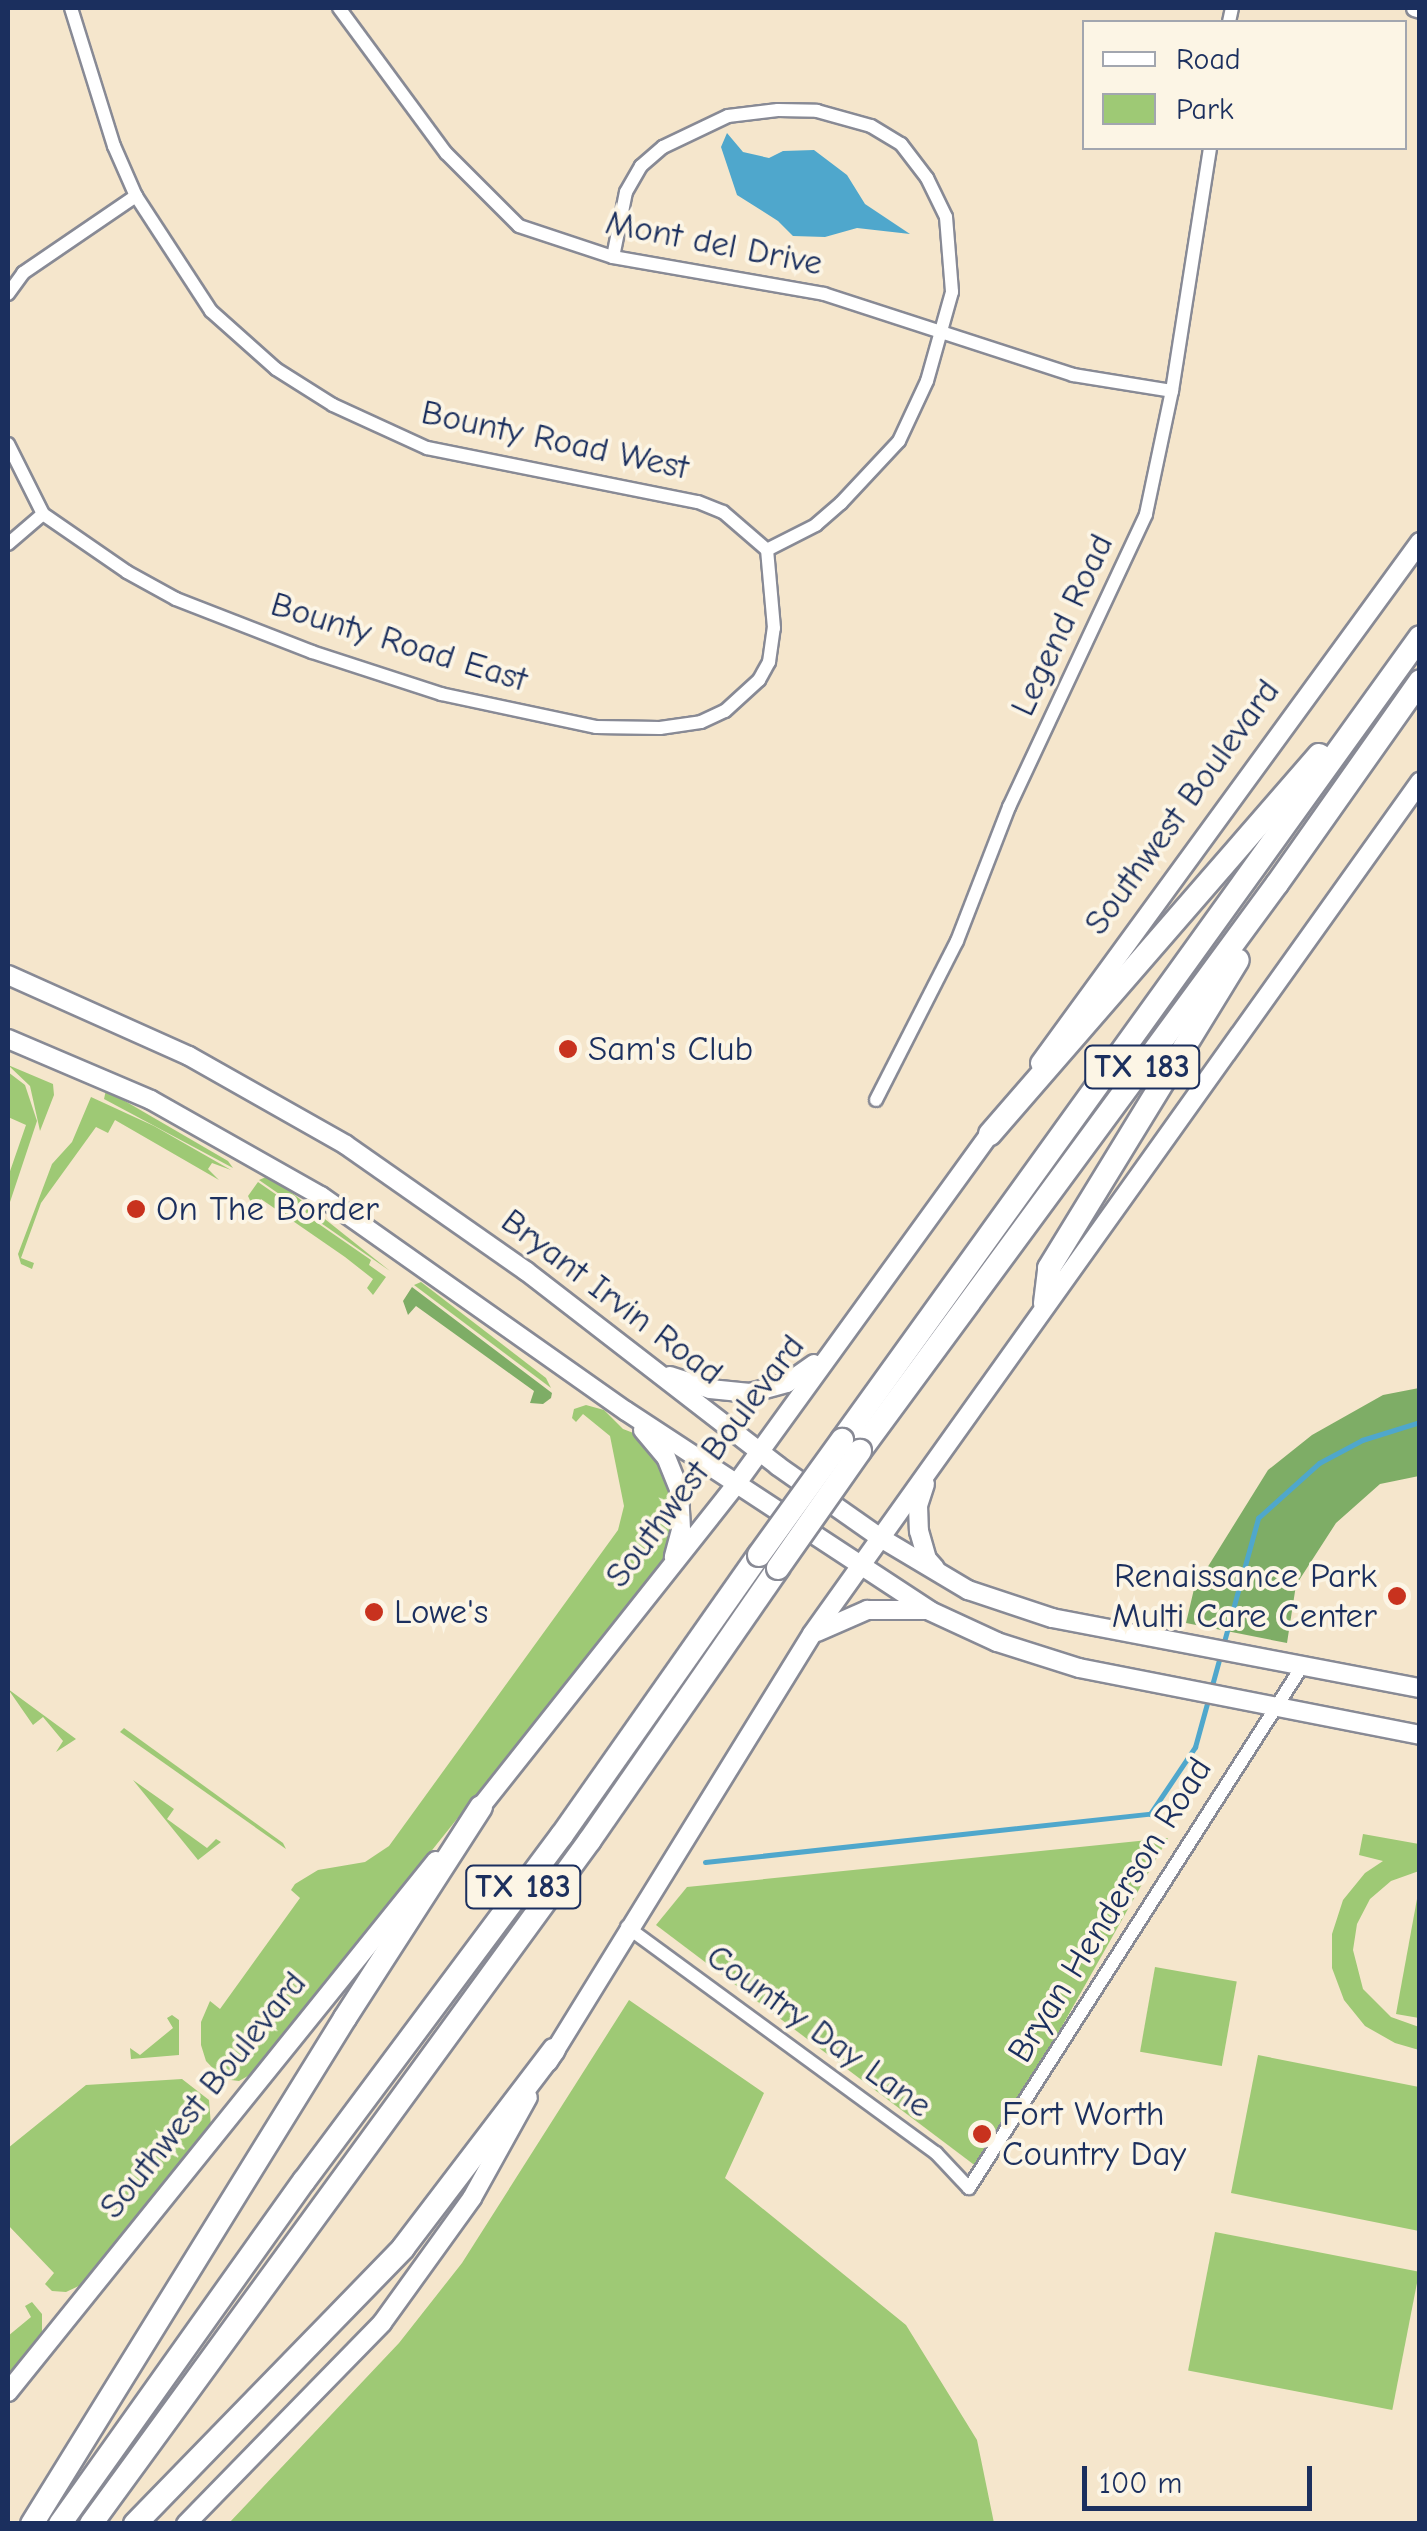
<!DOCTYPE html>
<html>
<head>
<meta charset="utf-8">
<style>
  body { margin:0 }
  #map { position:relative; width:1427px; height:2531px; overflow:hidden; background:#f5e6cc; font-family:"Comic Neue",sans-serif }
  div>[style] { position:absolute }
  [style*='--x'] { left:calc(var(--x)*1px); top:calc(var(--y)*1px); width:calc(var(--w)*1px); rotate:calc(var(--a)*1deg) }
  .green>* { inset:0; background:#9ec975; transform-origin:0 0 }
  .forest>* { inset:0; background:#7ead66 }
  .water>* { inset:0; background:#4fa7cc }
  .stream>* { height:5px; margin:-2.5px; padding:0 2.5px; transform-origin:2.5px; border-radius:2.5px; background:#4fa7cc }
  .roads { filter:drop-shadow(2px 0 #888a95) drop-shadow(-2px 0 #888a95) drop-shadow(0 2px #888a95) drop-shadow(0 -2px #888a95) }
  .minor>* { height:12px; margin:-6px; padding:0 6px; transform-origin:6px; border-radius:6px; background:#fff }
  .tertiary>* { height:15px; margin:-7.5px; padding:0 7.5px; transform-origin:7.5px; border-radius:7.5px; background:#fff }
  .secondary>* { height:18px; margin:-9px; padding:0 9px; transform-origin:9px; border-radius:9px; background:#fff }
  .motorway>* { height:22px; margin:-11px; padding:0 11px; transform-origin:11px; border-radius:11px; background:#fff }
  .bridges { filter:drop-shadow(2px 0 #888a95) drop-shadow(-2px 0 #888a95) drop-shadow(0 2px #888a95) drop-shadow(0 -2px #888a95) }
  .motorway-bridge>* { height:22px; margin:-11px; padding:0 11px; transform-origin:11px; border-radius:11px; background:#fff }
  .dots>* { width:28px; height:28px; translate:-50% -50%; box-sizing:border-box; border:5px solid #fcf5e5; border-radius:50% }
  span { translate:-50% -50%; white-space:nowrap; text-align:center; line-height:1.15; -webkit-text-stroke:8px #fcf5e5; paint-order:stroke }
  .shield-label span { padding:2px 8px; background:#fcf5e5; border:2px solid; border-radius:8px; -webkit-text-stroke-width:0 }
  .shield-label { font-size:32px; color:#1b2f5e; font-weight:700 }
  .street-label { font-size:35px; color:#1b2f5e }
  .poi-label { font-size:35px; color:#1b2f5e }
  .left { translate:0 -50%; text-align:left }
  .right { translate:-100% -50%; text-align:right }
  .frame { position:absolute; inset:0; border:10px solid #1b2f5e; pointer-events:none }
  .legend { position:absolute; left:1082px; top:20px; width:325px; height:130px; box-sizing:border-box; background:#fcf5e5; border:2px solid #a2a6af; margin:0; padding:12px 18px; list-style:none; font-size:30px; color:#1b2f5e }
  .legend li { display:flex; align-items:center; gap:20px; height:50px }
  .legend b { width:50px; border:2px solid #a2a6af }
  .scale { position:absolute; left:1082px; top:2466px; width:230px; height:45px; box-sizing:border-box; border:5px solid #1b2f5e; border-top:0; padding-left:12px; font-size:30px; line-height:35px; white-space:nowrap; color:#1b2f5e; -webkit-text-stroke:8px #fcf5e5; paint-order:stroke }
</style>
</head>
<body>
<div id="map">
  <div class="green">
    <div style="clip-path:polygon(8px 1065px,53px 1084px,54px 1095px,40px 1131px,30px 1086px)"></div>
    <div style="clip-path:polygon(8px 1072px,25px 1085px,37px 1121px,8px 1208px,8px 1177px,26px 1125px,8px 1117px)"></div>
    <div style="clip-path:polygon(106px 1090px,228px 1161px,233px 1168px,104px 1099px)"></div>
    <div style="clip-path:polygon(91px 1097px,154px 1126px,231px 1170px,212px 1163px,208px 1169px,219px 1180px,115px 1120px,108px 1133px,96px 1127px,41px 1203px,21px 1258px,34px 1263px,32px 1269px,21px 1264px,18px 1254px,52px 1164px,72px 1142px)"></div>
    <div style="clip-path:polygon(266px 1177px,276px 1180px,390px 1271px,259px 1180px)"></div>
    <div style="clip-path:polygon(258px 1182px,371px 1260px,369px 1265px,386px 1277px,373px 1295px,367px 1288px,373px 1279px,345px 1257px,261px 1199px,254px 1209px,248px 1196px)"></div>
    <div style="clip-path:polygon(421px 1282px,546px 1378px,551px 1388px,414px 1285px)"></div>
    <div style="clip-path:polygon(586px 1405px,604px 1410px,623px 1429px,636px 1434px,666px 1476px,673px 1525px,662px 1562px,255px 2072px,239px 2081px,223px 2079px,206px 2061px,201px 2045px,201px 2022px,210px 2001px,220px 2009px,300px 1898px,291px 1890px,295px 1884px,318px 1870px,365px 1862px,389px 1846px,618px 1530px,624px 1506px,610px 1436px,583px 1414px,576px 1422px,572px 1418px,574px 1409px)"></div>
    <div style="clip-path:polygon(8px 1689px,76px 1739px,56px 1752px,63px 1741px,43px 1717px,33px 1725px)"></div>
    <div style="clip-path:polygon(124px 1728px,283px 1843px,286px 1849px,120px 1732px)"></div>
    <div style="clip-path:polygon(133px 1780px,174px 1809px,167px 1819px,207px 1848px,216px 1839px,221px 1842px,198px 1860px)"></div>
    <div style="clip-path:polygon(1363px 1834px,1419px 1844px,1419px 1871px,1391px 1881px,1370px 1899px,1357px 1924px,1353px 1950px,1363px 1989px,1391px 2017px,1419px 2027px,1419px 2050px,1395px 2043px,1365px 2026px,1344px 2000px,1332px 1968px,1332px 1934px,1343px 1900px,1365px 1873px,1383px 1861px,1359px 1855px)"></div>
    <div style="clip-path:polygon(1168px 1838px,981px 2170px,656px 1925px,687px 1887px)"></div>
    <div style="clip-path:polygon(1419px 1888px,1420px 2018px,1419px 2018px,1396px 2014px)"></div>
    <div style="left:1155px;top:1967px;width:83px;height:86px;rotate:10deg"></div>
    <div style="clip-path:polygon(629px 2000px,764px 2093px,725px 2178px,906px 2325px,977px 2440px,994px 2523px,229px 2523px,399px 2343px,462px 2263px)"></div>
    <div style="clip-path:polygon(172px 2015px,179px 2020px,179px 2055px,131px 2059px,130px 2048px,140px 2055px,173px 2028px,167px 2018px)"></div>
    <div style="clip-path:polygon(1258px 2055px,1419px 2087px,1419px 2231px,1231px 2193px)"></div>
    <div style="clip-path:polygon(182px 2079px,209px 2100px,211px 2126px,83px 2284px,66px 2292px,52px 2291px,45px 2284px,54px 2273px,8px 2225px,8px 2148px,86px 2085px)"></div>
    <div style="left:1215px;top:2232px;width:208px;height:141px;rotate:11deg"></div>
    <div style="clip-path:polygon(32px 2302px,42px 2314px,42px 2333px,8px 2378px,8px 2336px,31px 2317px,25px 2306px)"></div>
  </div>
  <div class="forest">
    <div style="clip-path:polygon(412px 1287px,552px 1393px,551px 1398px,543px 1404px,530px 1403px,534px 1391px,416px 1306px,408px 1315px,403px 1301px)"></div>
    <div style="clip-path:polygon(1419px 1388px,1419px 1476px,1380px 1484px,1336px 1523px,1296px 1585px,1287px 1643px,1186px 1623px,1194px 1589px,1268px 1470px,1312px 1435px,1383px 1395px)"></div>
  </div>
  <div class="water">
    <div style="clip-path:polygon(727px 133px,743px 152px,769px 158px,783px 151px,814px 150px,847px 175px,865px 204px,910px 234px,857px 228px,825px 237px,793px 236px,778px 221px,737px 195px,721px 147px)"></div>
  </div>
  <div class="stream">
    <div style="--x:705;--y:1862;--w:448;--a:-6.2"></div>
    <div style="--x:1150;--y:1814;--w:81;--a:-56.1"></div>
    <div style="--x:1195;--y:1747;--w:238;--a:-74.6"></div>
    <div style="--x:1258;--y:1518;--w:82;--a:-42"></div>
    <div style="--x:1319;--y:1463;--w:49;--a:-28.1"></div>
    <div style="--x:1362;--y:1440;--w:61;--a:-17.2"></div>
  </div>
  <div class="roads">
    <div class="minor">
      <div style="--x:71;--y:8;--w:145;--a:72.7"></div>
      <div style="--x:114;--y:146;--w:55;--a:66.3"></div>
      <div style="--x:136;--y:196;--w:137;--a:56.9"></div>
      <div style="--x:211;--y:311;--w:87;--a:41.7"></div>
      <div style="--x:276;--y:369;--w:67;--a:32.3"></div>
      <div style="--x:333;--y:405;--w:103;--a:24.6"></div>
      <div style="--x:427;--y:448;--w:276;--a:11.3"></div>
      <div style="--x:698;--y:502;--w:27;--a:22"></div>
      <div style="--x:723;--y:512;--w:58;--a:40.8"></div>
      <div style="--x:339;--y:8;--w:180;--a:53.6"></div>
      <div style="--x:446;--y:153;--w:103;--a:45"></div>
      <div style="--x:519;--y:226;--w:99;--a:18.3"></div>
      <div style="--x:613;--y:257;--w:214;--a:9.9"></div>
      <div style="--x:824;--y:294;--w:262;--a:18"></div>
      <div style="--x:1073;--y:375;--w:100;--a:9.2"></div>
      <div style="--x:1229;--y:22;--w:14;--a:-78"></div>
      <div style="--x:613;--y:257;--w:66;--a:-78.7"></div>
      <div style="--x:626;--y:192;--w:30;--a:-60"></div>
      <div style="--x:641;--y:166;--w:29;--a:-41"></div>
      <div style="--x:663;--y:147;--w:72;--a:-25.5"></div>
      <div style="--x:728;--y:116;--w:50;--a:-6.8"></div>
      <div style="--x:778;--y:110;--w:39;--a:1"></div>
      <div style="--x:817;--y:111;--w:56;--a:15.5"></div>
      <div style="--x:871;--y:126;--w:35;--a:31"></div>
      <div style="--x:901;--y:144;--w:43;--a:52.6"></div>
      <div style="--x:927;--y:178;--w:43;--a:64"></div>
      <div style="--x:946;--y:217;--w:75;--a:85.4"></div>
      <div style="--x:952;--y:292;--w:92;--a:105.7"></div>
      <div style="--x:927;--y:381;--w:66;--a:115"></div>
      <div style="--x:899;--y:441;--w:85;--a:133.1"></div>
      <div style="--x:841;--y:503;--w:33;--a:139"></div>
      <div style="--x:816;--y:525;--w:55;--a:153"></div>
      <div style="--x:8;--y:294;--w:26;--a:-54"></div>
      <div style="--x:23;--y:273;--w:137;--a:-34.3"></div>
      <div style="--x:8;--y:444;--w:78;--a:63.4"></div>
      <div style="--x:43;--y:514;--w:102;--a:34.6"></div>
      <div style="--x:127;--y:572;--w:56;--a:28.9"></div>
      <div style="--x:176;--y:599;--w:146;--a:21.3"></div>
      <div style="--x:312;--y:652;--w:136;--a:18"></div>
      <div style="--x:441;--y:694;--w:158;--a:12"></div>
      <div style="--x:596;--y:727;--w:64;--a:0.9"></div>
      <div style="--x:660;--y:728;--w:41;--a:-8.3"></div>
      <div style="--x:701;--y:722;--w:26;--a:-25"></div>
      <div style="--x:725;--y:711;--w:46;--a:-42.4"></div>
      <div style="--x:759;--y:680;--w:21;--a:-61"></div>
      <div style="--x:769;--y:662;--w:34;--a:-82"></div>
      <div style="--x:774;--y:628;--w:78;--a:-95.1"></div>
      <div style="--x:8;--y:544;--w:46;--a:-40.6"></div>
      <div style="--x:876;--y:1100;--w:178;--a:-63"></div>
      <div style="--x:957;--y:941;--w:144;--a:-68.8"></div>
      <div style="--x:1009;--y:807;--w:323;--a:-64.9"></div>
      <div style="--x:1146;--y:514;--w:126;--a:-78.1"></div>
      <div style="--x:1172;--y:391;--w:246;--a:-81.1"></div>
      <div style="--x:627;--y:1927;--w:383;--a:36.2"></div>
      <div style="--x:936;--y:2153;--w:48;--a:46.7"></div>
      <div style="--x:969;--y:2188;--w:621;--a:-57.44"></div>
    </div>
    <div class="tertiary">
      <div style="--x:1414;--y:8;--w:6;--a:18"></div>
    </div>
    <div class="secondary">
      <div style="--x:8;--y:975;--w:198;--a:24.1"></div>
      <div style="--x:189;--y:1056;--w:180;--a:29.5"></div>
      <div style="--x:346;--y:1145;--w:220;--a:35"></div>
      <div style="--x:526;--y:1271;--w:319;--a:37.7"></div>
      <div style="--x:778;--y:1466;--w:123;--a:35.1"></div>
      <div style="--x:879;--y:1537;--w:104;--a:30.8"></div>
      <div style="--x:968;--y:1590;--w:89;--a:18.4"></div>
      <div style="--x:1052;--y:1618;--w:375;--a:10.8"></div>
      <div style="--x:8;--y:1039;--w:155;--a:23.1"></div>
      <div style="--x:151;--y:1100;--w:195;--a:29.5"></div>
      <div style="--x:321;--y:1196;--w:373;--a:35.2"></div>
      <div style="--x:626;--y:1411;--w:364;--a:33.3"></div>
      <div style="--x:930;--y:1611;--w:74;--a:24.8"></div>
      <div style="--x:997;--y:1642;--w:86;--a:17.6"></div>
      <div style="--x:1079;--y:1668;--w:348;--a:11.1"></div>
      <div style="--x:1040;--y:1063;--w:645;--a:-53.89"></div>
      <div style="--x:670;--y:1376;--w:42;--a:18"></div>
      <div style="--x:710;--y:1389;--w:40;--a:5.7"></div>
      <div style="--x:750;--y:1393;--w:38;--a:-15"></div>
      <div style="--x:787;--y:1383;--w:33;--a:-35"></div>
      <div style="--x:643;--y:1430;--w:35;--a:50"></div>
      <div style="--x:666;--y:1457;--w:35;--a:68"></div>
      <div style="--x:679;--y:1490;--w:40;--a:87.1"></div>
      <div style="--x:681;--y:1530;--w:28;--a:105"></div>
      <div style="--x:925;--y:1484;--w:22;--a:108"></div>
      <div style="--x:918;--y:1505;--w:26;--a:88"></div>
      <div style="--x:919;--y:1531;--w:29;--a:74"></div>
      <div style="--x:927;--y:1559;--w:12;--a:48"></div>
      <div style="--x:817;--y:1632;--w:55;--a:-23.7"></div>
      <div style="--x:867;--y:1610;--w:59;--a:0"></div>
      <div style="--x:475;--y:1814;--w:422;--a:-51.6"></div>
      <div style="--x:737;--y:1483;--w:442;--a:-54.1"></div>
      <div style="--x:548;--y:2062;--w:503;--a:-58.33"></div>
      <div style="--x:812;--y:1634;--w:1047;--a:-54.49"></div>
      <div style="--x:8;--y:2392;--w:682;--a:-51.13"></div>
      <div style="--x:186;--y:2524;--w:281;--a:-45.7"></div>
      <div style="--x:382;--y:2323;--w:154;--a:-54.2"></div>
      <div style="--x:472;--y:2198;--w:115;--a:-61"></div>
    </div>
    <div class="motorway">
      <div style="--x:990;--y:1134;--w:502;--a:-49.04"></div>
      <div style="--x:1045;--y:1303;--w:35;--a:-83"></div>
      <div style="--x:1049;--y:1268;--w:361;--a:-58.5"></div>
      <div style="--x:842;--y:1440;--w:989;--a:-54.25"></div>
      <div style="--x:860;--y:1451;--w:704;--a:-53.67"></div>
      <div style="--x:1277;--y:884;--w:248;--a:-54.8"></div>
      <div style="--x:32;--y:2524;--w:595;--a:-58.26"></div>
      <div style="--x:345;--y:2018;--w:251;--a:-57.2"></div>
      <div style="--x:60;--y:2524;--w:421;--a:-54.6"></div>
      <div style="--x:304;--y:2181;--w:432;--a:-53.3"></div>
      <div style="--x:562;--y:1835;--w:342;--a:-54.9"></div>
      <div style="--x:91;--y:2524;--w:847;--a:-53.89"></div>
      <div style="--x:590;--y:1840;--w:331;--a:-55.3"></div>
      <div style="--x:135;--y:2524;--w:385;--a:-45.8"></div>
      <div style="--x:403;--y:2248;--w:249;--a:-52.7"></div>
    </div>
  </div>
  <div class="bridges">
    <div class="motorway-bridge">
      <div style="--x:759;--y:1555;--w:142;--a:-54.2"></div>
      <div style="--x:778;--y:1568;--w:143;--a:-55"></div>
    </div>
  </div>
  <div class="dots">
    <div style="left:568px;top:1049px;background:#c8321e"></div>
    <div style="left:136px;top:1209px;background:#c8321e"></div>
    <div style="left:1397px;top:1596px;background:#c8321e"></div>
    <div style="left:374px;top:1612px;background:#c8321e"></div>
    <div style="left:982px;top:2134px;background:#c8321e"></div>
  </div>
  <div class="shield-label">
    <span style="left:1142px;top:1067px">TX 183</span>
    <span style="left:523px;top:1887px">TX 183</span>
  </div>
  <div class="street-label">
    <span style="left:714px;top:243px;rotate:11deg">Mont del Drive</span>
    <span style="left:555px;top:440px;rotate:12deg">Bounty Road West</span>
    <span style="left:1062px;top:625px;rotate:-65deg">Legend Road</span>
    <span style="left:399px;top:642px;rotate:17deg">Bounty Road East</span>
    <span style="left:1182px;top:807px;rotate:-54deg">Southwest Boulevard</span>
    <span style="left:612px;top:1297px;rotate:37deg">Bryant Irvin Road</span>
    <span style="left:705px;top:1461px;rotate:-53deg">Southwest Boulevard</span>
    <span style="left:1110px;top:1910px;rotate:-58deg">Bryan Henderson Road</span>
    <span style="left:819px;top:2031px;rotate:36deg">Country Day Lane</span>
    <span style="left:203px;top:2095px;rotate:-51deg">Southwest Boulevard</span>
  </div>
  <div class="poi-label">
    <span class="left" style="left:588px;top:1049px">Sam's Club</span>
    <span class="left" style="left:156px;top:1209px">On The Border</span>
    <span class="right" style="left:1377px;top:1596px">Renaissance Park<br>Multi Care Center</span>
    <span class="left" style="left:394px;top:1612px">Lowe's</span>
    <span class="left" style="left:1002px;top:2134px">Fort Worth<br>Country Day</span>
  </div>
  <div class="frame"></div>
  <ul class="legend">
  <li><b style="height:12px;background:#fff"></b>Road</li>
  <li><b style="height:28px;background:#9ec975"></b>Park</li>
  </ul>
  <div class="scale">100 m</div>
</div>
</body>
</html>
